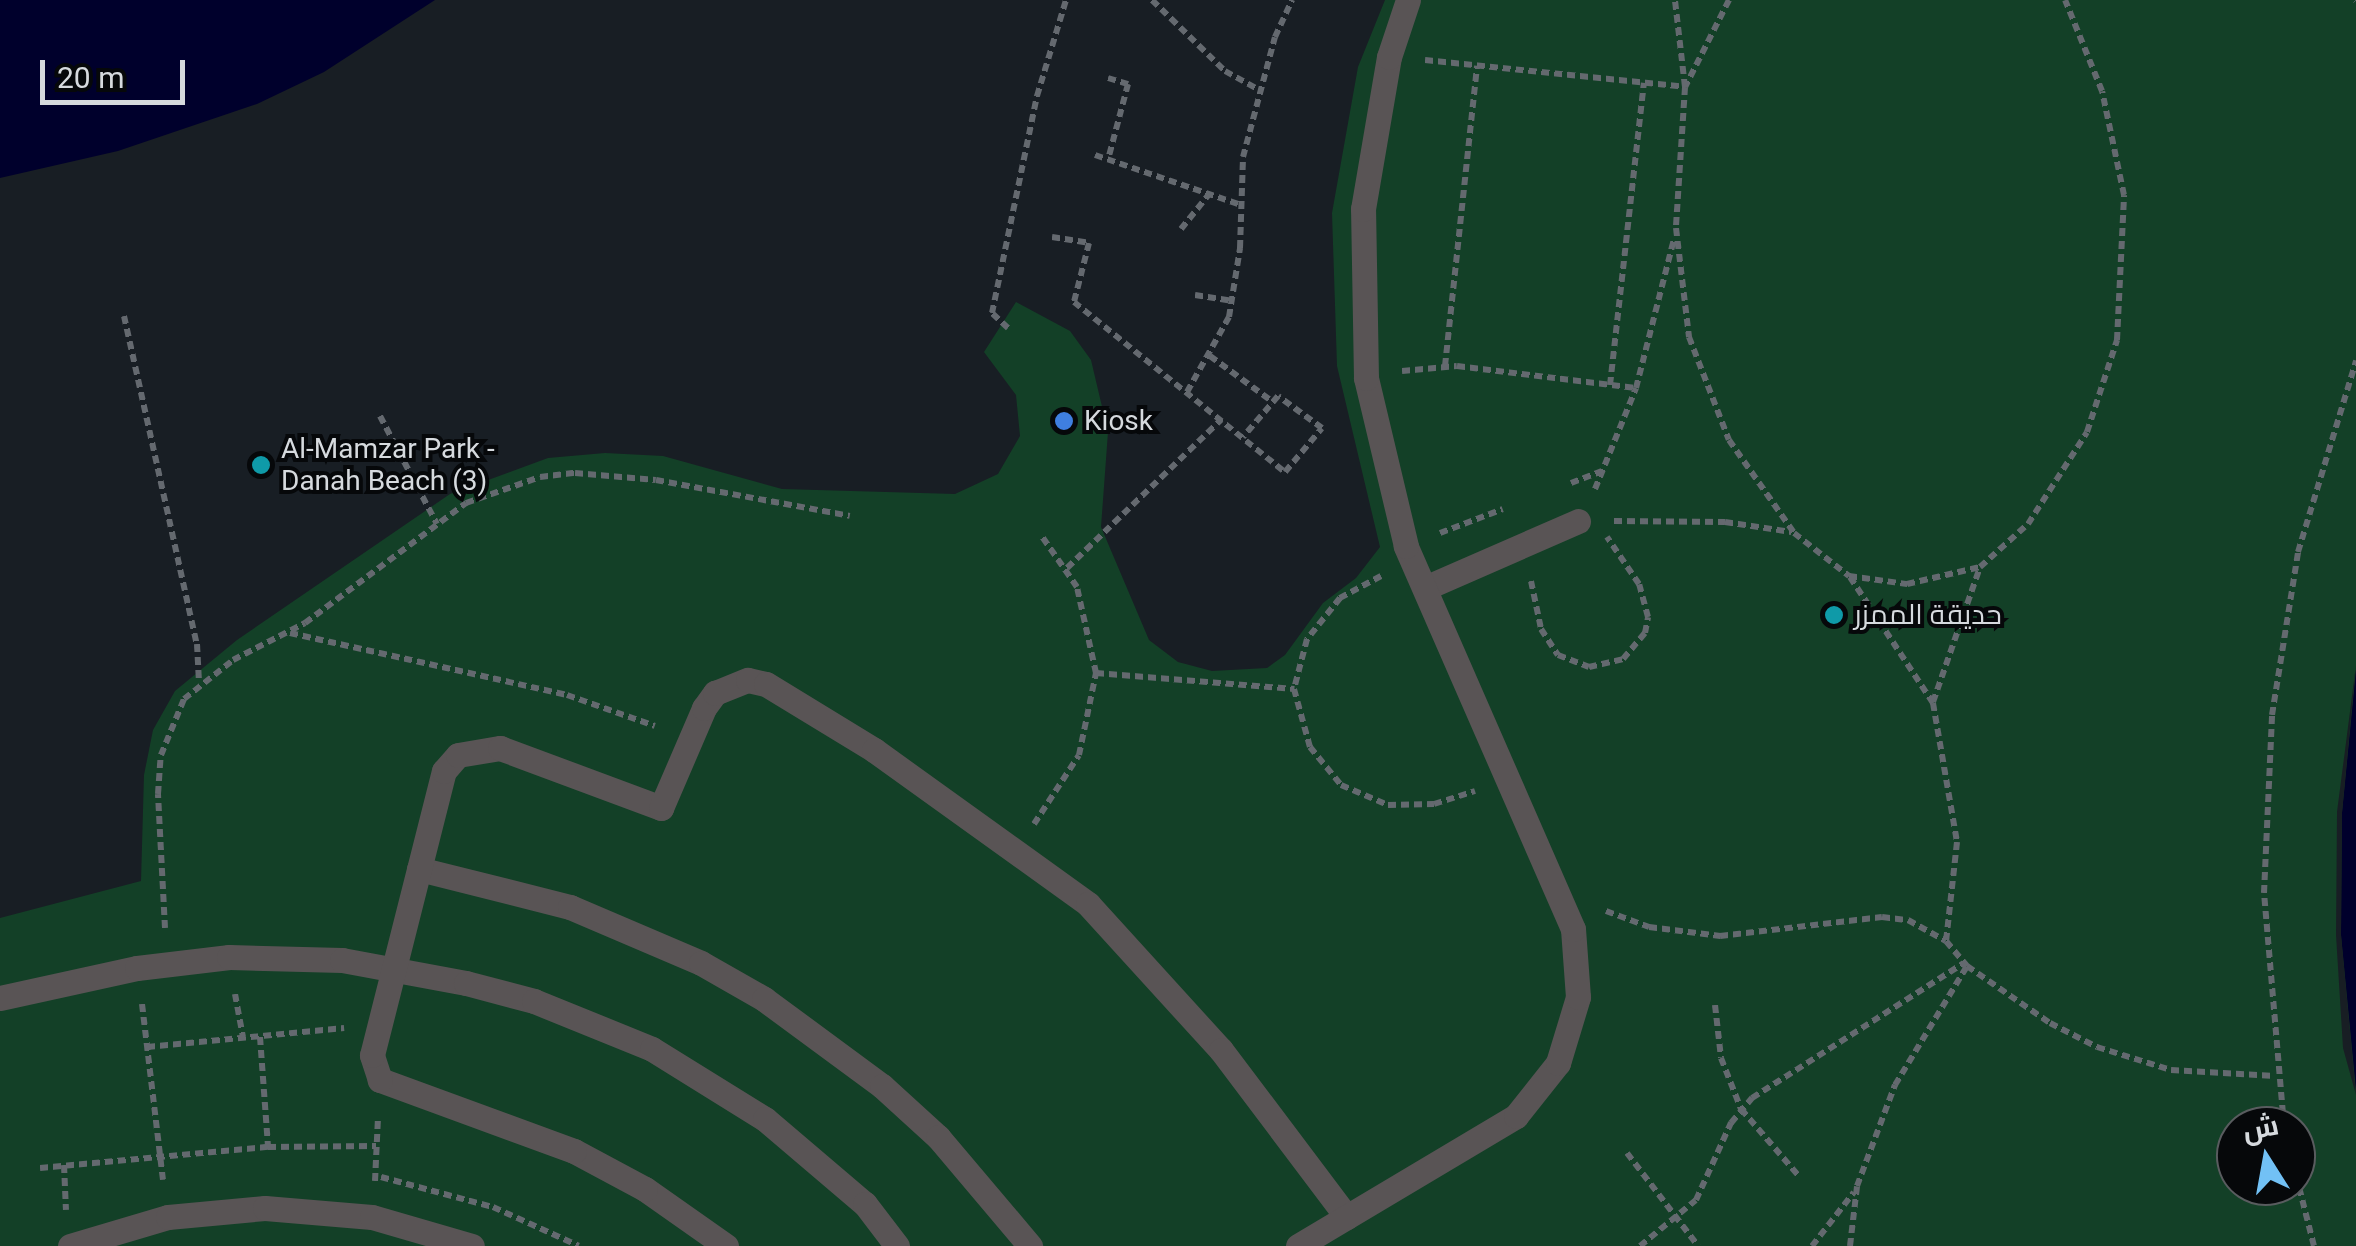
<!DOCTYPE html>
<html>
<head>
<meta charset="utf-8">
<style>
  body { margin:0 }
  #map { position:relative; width:2356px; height:1246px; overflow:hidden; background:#181e24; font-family:Roboto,Cairo,sans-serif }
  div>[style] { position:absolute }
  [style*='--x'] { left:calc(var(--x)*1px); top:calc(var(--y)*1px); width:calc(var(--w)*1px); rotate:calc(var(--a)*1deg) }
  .green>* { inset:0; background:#134027 }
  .water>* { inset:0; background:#00002c }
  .pier>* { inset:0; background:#181e24 }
  .path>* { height:6px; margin-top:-3px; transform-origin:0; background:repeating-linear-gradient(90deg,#64696f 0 8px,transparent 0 13px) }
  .service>* { height:25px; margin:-12.5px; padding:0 12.5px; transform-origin:12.5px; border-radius:12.5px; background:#595455 }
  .dots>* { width:28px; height:28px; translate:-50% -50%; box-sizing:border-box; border:5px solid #06080a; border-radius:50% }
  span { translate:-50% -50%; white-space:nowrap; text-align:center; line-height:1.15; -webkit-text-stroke:8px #06080a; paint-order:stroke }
  .poi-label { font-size:28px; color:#d6dade }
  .left { translate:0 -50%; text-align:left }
  .north { position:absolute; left:2216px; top:1106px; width:100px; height:100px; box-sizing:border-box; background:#06080a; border:2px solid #595c5f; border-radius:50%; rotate:349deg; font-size:28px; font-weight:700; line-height:40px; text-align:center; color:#d6dade }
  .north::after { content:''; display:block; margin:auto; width:35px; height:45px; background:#72c1f5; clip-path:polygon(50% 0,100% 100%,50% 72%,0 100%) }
  .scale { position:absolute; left:40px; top:60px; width:145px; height:45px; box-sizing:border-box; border:5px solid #d6dade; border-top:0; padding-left:12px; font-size:30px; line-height:35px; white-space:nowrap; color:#d6dade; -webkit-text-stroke:8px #06080a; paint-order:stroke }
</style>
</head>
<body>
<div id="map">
  <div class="green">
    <div style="clip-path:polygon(evenodd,1385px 0,2356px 0,2356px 670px,2342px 813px,2341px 935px,2356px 1090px,2356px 1246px,0 1246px,0 918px,141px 881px,144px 775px,153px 730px,175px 691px,237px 640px,450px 494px,548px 458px,605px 453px,663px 456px,782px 489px,955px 494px,998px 474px,1020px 436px,1016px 395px,984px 352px,1016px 302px,1070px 331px,1091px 360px,1108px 432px,1101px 527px,1149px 640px,1178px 662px,1212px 671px,1267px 668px,1285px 655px,1323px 603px,1356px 578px,1380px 547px,1337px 366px,1332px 213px,1358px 67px,1385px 0,2236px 1126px,2296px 1126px,2296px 1186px,2236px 1186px,2236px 1126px)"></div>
  </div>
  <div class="water">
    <div style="clip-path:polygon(0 0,435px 0,324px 72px,257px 104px,118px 151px,0 178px)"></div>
    <div style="clip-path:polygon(2356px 670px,2356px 1090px,2341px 935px,2342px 813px)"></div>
  </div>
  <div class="pier">
    <div style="clip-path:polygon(2356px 665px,2342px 813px,2341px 935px,2356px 1095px,2343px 1048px,2336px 935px,2337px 812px)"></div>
  </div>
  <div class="path">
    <div style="--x:1152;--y:0;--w:102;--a:44.2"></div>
    <div style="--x:1225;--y:71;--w:39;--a:29"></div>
    <div style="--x:1729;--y:0;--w:97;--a:116.8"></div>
    <div style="--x:1685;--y:87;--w:141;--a:93.7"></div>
    <div style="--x:1676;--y:228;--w:110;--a:83.2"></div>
    <div style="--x:1689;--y:337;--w:110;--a:68.8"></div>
    <div style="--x:1729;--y:440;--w:113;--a:55"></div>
    <div style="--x:1794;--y:533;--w:70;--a:38"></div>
    <div style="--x:1849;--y:576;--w:59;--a:7.9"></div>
    <div style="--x:1907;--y:584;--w:75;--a:-13.1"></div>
    <div style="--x:1980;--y:567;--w:64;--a:-41.9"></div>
    <div style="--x:2028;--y:524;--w:109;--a:-57.3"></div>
    <div style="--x:2087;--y:432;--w:97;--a:-71.9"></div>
    <div style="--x:2117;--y:340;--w:145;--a:-87.2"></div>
    <div style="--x:2124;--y:195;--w:106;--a:-101.9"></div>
    <div style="--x:2102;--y:91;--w:98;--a:-112.1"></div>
    <div style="--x:2355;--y:0;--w:1;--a:45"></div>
    <div style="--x:1425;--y:60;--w:261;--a:5.9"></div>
    <div style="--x:1685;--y:87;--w:88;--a:-96.6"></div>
    <div style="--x:1108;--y:78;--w:21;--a:17"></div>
    <div style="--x:1128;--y:84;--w:74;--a:104.8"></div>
    <div style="--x:1095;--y:155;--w:154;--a:18.9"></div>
    <div style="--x:1181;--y:229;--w:46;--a:-51.1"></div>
    <div style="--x:1052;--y:237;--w:37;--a:9"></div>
    <div style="--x:1089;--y:243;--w:61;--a:104.3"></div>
    <div style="--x:1074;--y:302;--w:271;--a:38.9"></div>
    <div style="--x:1285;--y:472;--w:57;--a:-49.9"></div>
    <div style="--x:1322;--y:428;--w:54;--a:-144"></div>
    <div style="--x:1278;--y:396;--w:54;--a:130.5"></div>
    <div style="--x:1195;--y:295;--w:37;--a:9"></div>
    <div style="--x:124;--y:316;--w:336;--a:77.5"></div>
    <div style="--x:197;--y:644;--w:37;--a:87"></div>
    <div style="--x:1008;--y:328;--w:22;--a:-137"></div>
    <div style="--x:992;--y:313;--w:222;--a:-78.3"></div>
    <div style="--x:1037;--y:96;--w:100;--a:-73.2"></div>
    <div style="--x:1210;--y:356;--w:78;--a:36.1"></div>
    <div style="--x:1445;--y:366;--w:302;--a:-83.9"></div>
    <div style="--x:1402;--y:371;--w:55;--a:-5.2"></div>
    <div style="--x:1457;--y:366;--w:180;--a:7"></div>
    <div style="--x:1610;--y:385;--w:304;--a:-83.6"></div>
    <div style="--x:1187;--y:392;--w:86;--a:-60.8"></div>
    <div style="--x:1229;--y:317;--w:70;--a:-80.9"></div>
    <div style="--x:1240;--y:248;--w:91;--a:-88.1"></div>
    <div style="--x:1243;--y:157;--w:124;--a:-75.1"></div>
    <div style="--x:1275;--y:37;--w:41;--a:-65.3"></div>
    <div style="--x:380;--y:416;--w:122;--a:62.2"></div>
    <div style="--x:1571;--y:483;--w:33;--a:-21"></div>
    <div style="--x:1595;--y:489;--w:109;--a:-67.9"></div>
    <div style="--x:1636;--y:388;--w:154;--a:-75.7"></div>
    <div style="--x:1614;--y:521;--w:111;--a:0.5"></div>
    <div style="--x:1725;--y:522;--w:67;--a:8.6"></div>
    <div style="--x:1440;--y:533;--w:67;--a:-20.9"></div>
    <div style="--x:1067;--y:568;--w:214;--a:-43.9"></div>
    <div style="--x:1381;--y:576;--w:47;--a:151.8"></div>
    <div style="--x:1340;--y:598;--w:53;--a:128.8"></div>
    <div style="--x:1307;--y:639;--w:52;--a:104.6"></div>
    <div style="--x:1294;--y:689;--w:60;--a:74.6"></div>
    <div style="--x:1310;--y:747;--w:49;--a:50.8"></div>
    <div style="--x:1341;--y:785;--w:51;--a:23.1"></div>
    <div style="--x:1388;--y:805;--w:46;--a:-1.2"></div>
    <div style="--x:1434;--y:804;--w:43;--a:-17.6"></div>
    <div style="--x:1850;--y:577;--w:151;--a:56.6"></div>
    <div style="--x:1933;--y:703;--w:141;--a:80.2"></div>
    <div style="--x:1957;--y:842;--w:100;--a:96.3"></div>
    <div style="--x:1531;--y:581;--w:49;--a:78.2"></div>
    <div style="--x:1541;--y:629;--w:31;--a:57"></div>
    <div style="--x:1558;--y:655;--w:33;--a:21"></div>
    <div style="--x:1589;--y:667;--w:35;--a:-13"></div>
    <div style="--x:1623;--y:659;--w:34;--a:-50"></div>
    <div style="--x:1645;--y:633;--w:16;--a:-79"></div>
    <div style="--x:1648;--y:617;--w:34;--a:-105"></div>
    <div style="--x:1639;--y:584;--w:57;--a:-124.2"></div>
    <div style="--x:290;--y:633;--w:284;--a:12.6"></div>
    <div style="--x:567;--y:695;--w:93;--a:19.4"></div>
    <div style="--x:1096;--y:673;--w:199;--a:4.6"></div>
    <div style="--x:1933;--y:702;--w:143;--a:-70.8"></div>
    <div style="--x:1034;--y:824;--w:82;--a:-56.9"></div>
    <div style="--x:1079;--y:755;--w:84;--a:-78.3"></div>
    <div style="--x:1096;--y:673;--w:88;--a:-102.5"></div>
    <div style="--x:1077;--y:587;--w:63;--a:-124.7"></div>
    <div style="--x:1606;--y:911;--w:46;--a:20.4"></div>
    <div style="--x:1649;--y:927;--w:72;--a:7.2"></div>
    <div style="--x:1720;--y:936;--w:163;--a:-6.7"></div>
    <div style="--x:1882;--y:917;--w:26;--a:7"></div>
    <div style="--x:1908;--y:920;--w:43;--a:28.9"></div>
    <div style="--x:1946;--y:941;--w:33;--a:50"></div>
    <div style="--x:1967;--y:966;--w:101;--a:34.5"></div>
    <div style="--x:2050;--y:1023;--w:53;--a:27.1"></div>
    <div style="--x:2097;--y:1047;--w:77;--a:17.3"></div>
    <div style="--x:2171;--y:1070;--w:104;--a:3.3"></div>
    <div style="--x:165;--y:928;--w:134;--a:-93"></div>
    <div style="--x:158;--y:794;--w:39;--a:-86"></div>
    <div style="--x:161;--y:755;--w:61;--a:-67.7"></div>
    <div style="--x:184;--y:699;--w:63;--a:-38.5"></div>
    <div style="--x:233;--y:660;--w:81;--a:-27.2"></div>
    <div style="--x:305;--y:623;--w:201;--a:-36.7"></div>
    <div style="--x:466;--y:503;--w:78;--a:-19.4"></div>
    <div style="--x:540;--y:477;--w:35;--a:-7"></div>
    <div style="--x:575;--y:473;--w:81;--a:4.9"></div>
    <div style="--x:656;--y:480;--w:197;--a:10.5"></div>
    <div style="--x:235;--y:994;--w:44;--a:79.5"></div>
    <div style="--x:142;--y:1004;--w:177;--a:83.2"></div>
    <div style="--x:1715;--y:1005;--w:53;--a:83.5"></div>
    <div style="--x:1721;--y:1058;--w:55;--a:68.6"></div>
    <div style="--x:1741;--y:1109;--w:87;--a:49.2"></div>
    <div style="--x:260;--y:1037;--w:110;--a:85.8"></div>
    <div style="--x:147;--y:1047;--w:198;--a:-5.5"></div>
    <div style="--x:2284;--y:1126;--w:234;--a:-94.9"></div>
    <div style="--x:2264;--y:893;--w:178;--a:-87.4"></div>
    <div style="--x:2272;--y:715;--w:165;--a:-80.9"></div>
    <div style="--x:2298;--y:552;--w:200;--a:-73.1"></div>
    <div style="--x:1627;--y:1153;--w:117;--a:52.6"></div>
    <div style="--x:64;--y:1165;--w:45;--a:87.5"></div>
    <div style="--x:40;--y:1168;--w:229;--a:-5.3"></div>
    <div style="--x:268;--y:1147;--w:108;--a:-0.5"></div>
    <div style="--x:2296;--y:1175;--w:73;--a:75.8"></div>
    <div style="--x:381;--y:1177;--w:116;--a:15"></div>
    <div style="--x:493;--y:1207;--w:94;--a:24.4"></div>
    <div style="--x:375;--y:1181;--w:63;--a:-87.3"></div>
    <div style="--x:1640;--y:1246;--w:72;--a:-39.4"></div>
    <div style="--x:1696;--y:1200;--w:85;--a:-65.6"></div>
    <div style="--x:1731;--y:1123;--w:33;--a:-50"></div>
    <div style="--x:1752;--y:1098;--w:251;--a:-32.5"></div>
    <div style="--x:1812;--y:1246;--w:68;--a:-52.1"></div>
    <div style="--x:1850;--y:1246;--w:60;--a:-83.3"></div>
    <div style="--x:1857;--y:1186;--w:108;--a:-69.4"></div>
    <div style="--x:1895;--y:1085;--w:139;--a:-58.8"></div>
  </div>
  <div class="service">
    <div style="--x:1425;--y:588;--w:167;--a:-23.6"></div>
    <div style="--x:419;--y:869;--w:156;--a:14.1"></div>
    <div style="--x:570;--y:907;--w:142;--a:23.1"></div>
    <div style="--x:701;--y:963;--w:73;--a:29.7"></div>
    <div style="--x:764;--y:999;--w:147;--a:36.4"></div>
    <div style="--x:882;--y:1086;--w:76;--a:42.3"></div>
    <div style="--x:938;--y:1137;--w:143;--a:49.8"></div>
    <div style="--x:0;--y:998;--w:140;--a:-12.4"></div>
    <div style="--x:137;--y:968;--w:93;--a:-6.8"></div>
    <div style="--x:229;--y:957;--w:113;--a:1.5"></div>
    <div style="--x:342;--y:960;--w:126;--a:10.5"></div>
    <div style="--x:466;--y:983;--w:70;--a:14.8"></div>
    <div style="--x:534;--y:1001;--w:127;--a:22.1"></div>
    <div style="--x:652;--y:1049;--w:133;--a:31.8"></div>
    <div style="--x:765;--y:1119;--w:131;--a:40.4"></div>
    <div style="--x:865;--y:1204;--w:53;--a:52.7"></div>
    <div style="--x:70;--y:1246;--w:102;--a:-16.5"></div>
    <div style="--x:168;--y:1217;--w:97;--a:-5.3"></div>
    <div style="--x:265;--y:1208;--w:107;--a:4.8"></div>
    <div style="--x:372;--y:1217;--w:104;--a:16.2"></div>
    <div style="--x:726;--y:1246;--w:99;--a:-144.9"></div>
    <div style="--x:645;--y:1189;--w:81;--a:-151.8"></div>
    <div style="--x:574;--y:1151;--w:207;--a:-159.9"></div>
    <div style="--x:380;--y:1080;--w:26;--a:-108"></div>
    <div style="--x:372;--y:1055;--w:293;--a:-75.8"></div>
    <div style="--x:444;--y:771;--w:21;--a:-49"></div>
    <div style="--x:458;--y:755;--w:43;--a:-9.5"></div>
    <div style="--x:500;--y:748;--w:172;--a:20.4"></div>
    <div style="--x:661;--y:808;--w:109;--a:-66.7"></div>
    <div style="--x:704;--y:708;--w:19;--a:-54"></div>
    <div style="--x:715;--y:693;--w:35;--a:-22"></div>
    <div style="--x:748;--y:680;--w:18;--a:13"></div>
    <div style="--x:766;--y:684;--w:127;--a:31.4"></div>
    <div style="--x:874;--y:750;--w:264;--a:35.7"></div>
    <div style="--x:1088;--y:904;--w:197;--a:47.7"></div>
    <div style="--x:1221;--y:1050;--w:209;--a:53"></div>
    <div style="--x:1298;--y:1246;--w:254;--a:-30.8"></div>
    <div style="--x:1516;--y:1116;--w:68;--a:-51.6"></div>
    <div style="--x:1558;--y:1063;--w:69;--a:-73.1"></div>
    <div style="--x:1578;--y:997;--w:68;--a:-94.2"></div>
    <div style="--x:1573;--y:929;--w:418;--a:-113.6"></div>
    <div style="--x:1406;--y:546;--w:173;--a:-103.4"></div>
    <div style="--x:1366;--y:378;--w:169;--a:-91"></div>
    <div style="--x:1363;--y:209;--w:154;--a:-80.3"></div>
    <div style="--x:1389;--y:57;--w:60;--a:-71.6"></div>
  </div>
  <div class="dots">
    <div style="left:1064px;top:421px;background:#3f7fe0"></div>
    <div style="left:261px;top:465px;background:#0f9aa8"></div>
    <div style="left:1834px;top:615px;background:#0f9aa8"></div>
  </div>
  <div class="poi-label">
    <span class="left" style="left:1084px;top:421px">Kiosk</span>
    <span class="left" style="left:281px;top:465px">Al-Mamzar Park -<br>Danah Beach (3)</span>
    <span class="left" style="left:1854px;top:615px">حديقة الممزر</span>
  </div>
  <div class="north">ش</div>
  <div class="scale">20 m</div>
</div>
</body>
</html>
